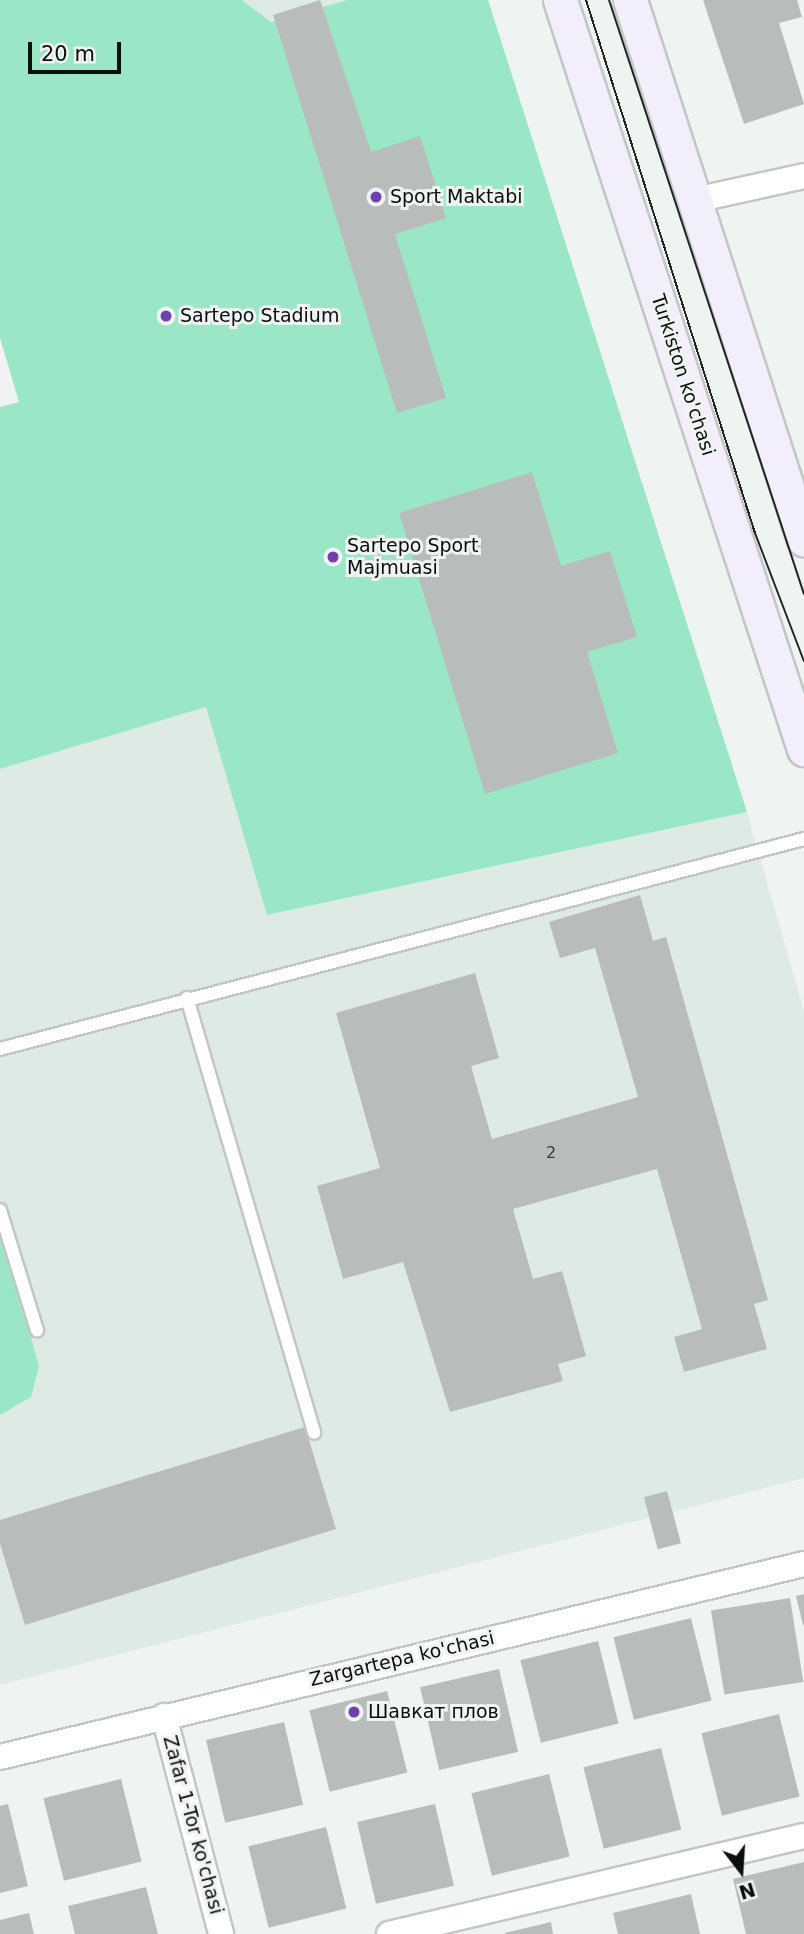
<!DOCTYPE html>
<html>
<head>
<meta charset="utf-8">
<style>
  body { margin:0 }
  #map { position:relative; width:804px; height:1934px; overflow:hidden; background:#eff4f2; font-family:"DejaVu Sans",sans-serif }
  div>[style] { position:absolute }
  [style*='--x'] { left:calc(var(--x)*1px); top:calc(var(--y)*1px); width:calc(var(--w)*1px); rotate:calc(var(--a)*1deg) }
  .built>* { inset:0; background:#deebe5 }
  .green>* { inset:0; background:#9ae7c7 }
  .building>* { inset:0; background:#b8bdbb; transform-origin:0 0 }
  .roads { filter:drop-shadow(2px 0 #c2c7c5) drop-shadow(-2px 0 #c2c7c5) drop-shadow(0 2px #c2c7c5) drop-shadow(0 -2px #c2c7c5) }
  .service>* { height:12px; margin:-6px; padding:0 6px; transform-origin:6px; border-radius:6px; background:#fff }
  .minor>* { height:24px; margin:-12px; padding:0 12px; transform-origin:12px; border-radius:12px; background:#fff }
  .secondary>* { height:33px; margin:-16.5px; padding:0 16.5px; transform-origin:16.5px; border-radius:16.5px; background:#f2eefc }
  .tram>* { height:2px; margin:-1px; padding:0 1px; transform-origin:1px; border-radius:1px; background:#232524 }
  .dots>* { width:19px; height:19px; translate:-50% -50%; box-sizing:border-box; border:4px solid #eff4f2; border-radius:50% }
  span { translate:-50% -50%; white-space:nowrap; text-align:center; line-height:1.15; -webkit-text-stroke:6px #eff4f2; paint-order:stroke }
  .number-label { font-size:16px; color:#373a38 }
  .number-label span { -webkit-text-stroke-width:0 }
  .poi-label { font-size:19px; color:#0c0e0d }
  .left { translate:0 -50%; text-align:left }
  .street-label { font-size:19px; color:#0c0e0d }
  .north { position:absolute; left:706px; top:1836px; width:70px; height:70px; -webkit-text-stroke:5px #eff4f2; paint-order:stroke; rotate:163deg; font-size:19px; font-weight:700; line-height:28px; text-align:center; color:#0c0e0d }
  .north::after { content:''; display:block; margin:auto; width:24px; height:32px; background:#0c0e0d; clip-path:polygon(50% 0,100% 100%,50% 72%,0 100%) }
  .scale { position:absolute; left:28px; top:42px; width:93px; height:32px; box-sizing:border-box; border:4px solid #0c0e0d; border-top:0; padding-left:9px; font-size:21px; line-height:24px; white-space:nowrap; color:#0c0e0d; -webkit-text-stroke:5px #eff4f2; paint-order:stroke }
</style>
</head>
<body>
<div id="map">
  <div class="built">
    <div style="clip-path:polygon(242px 0,347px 0,271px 22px)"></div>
    <div style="clip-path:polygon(206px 707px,268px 915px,747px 812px,804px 1011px,804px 1478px,0 1685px,0 769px)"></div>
  </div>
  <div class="green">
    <div style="clip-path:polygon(0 0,242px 0,271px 22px,347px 0,488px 0,747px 812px,267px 915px,206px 707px,0 769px,0 407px,19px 402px,0 338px)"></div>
    <div style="clip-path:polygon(0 1223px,39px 1367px,31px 1397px,0 1415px)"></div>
  </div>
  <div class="building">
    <div style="clip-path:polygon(320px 0,371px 152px,420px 136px,446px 218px,395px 234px,446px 398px,397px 413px,273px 15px)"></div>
    <div style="clip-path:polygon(703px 0,797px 0,802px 17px,779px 23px,804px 104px,744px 124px)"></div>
    <div style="clip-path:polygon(532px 472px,561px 566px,610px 551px,637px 637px,587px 652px,618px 753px,485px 794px,399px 513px)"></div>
    <div style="clip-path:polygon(640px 895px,653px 941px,666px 937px,768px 1300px,754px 1304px,767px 1349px,684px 1372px,674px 1337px,702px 1329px,657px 1169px,513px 1209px,533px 1279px,562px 1271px,586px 1356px,558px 1364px,563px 1381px,450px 1412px,403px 1262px,343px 1279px,317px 1186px,380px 1168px,336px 1013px,475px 973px,499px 1058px,471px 1066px,492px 1139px,638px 1097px,595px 948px,560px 958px,549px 922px)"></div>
    <div style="clip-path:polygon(305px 1427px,336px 1529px,25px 1625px,0 1544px,0 1520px)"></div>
    <div style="left:667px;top:1491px;width:54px;height:24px;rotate:75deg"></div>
    <div style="clip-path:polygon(804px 1594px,804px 1625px,803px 1625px,796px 1596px)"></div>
    <div style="left:790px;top:1598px;width:85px;height:80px;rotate:81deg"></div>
    <div style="left:691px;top:1618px;width:85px;height:80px;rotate:76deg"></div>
    <div style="left:598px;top:1641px;width:85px;height:80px;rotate:76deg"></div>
    <div style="left:499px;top:1669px;width:85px;height:81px;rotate:77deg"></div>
    <div style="left:387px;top:1691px;width:84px;height:80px;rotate:76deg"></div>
    <div style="left:779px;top:1714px;width:85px;height:80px;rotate:76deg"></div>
    <div style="left:284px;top:1722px;width:85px;height:80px;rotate:77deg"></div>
    <div style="left:661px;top:1748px;width:84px;height:80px;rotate:76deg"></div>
    <div style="left:549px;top:1774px;width:85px;height:80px;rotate:76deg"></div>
    <div style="left:121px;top:1779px;width:85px;height:80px;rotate:76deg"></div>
    <div style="clip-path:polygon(8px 1804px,28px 1886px,0 1893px,0 1806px)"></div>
    <div style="left:435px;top:1804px;width:84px;height:80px;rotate:77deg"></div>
    <div style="left:326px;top:1827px;width:84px;height:80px;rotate:76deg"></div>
    <div style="clip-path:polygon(804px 1862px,804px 1934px,746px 1934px,733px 1879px)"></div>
    <div style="clip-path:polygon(146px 1887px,158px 1934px,75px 1934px,68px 1906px)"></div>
    <div style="clip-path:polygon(691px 1894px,700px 1934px,618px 1934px,613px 1913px)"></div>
    <div style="clip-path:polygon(29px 1913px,34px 1934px,0 1934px,0 1920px)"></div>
    <div style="clip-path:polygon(551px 1922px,553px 1934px,505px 1934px,505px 1933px)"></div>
  </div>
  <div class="roads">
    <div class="service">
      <div style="--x:187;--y:998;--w:453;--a:73.7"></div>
      <div style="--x:0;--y:1049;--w:831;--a:-14.64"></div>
      <div style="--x:0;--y:1210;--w:126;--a:72.9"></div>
    </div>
    <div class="minor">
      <div style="--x:695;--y:200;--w:112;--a:-12.4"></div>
      <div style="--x:164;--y:1716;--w:225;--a:75.3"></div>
      <div style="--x:0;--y:1757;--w:827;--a:-13.5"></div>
      <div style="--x:389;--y:1934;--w:426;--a:-13.3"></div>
    </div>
    <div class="secondary">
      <div style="--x:560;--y:0;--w:788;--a:71.96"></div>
      <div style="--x:630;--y:0;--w:567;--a:72.14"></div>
    </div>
  </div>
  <div class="tram">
    <div style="--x:586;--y:0;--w:559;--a:72.41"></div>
    <div style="--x:755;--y:533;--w:137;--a:69.1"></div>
    <div style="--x:609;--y:0;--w:625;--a:71.83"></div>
  </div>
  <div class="dots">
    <div style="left:376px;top:197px;background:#703fb6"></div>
    <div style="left:166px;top:316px;background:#703fb6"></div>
    <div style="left:333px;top:557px;background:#703fb6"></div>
    <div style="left:354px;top:1712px;background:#703fb6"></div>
  </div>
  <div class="number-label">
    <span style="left:551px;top:1153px">2</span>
  </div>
  <div class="poi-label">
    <span class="left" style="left:390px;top:197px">Sport Maktabi</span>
    <span class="left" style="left:180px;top:316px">Sartepo Stadium</span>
    <span class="left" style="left:347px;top:557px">Sartepo Sport<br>Majmuasi</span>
    <span class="left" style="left:368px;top:1712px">Шавкат плов</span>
  </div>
  <div class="street-label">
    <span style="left:683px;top:375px;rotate:72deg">Turkiston ko'chasi</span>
    <span style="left:402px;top:1659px;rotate:-13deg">Zargartepa ko'chasi</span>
    <span style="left:193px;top:1825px;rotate:75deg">Zafar 1-Tor ko'chasi</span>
  </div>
  <div class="north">N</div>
  <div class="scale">20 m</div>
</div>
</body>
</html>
